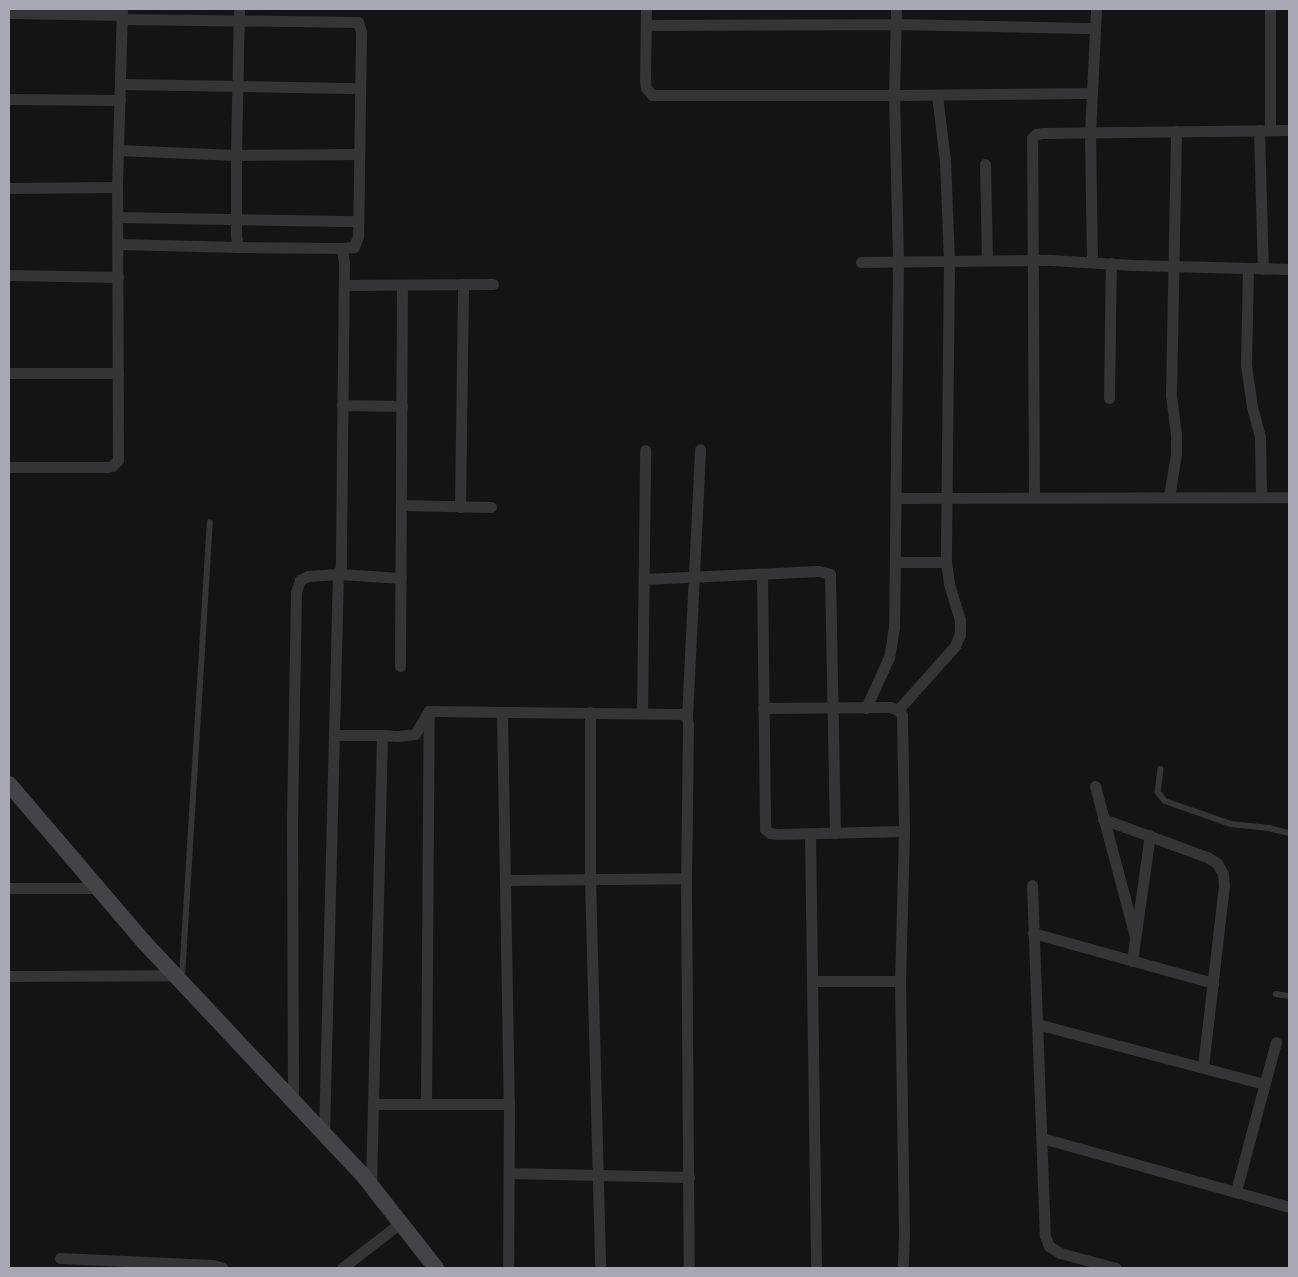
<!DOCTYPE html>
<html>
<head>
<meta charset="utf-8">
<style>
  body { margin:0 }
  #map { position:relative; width:1298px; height:1277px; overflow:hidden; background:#141315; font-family:"Public Sans",sans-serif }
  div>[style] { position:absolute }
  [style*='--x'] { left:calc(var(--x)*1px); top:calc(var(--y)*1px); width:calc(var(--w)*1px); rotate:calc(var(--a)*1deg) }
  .lane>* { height:5.5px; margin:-2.75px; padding:0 2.75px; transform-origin:2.75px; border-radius:2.75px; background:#353539 }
  .street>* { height:11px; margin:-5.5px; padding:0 5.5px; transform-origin:5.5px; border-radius:5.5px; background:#353539 }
  .secondary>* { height:16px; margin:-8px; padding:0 8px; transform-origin:8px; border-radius:8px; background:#434449 }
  span { translate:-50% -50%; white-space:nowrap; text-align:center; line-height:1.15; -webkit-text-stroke:4px #0f0e10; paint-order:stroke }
  .frame { position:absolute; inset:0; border:10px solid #a6a9b4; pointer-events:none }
</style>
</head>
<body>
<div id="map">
  <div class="lane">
    <div style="--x:1161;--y:769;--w:23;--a:97"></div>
    <div style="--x:1158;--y:792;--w:11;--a:52"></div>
    <div style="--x:1165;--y:801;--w:70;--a:19.2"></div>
    <div style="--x:1231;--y:824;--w:38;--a:6"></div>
    <div style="--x:1269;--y:828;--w:21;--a:14"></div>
    <div style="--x:182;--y:977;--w:455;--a:-86.5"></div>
    <div style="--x:1276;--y:994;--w:13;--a:9"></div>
  </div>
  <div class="street">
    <div style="--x:239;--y:9;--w:146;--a:91.2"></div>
    <div style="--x:236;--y:155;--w:81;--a:90"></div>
    <div style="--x:236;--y:236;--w:11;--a:80"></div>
    <div style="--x:238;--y:247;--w:104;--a:0.6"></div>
    <div style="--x:342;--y:248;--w:15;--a:82"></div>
    <div style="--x:344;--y:263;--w:304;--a:90.6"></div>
    <div style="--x:341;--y:567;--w:8;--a:113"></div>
    <div style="--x:338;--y:574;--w:30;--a:176"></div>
    <div style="--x:308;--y:576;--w:9;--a:153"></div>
    <div style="--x:300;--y:580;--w:13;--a:108"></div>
    <div style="--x:296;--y:592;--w:224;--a:91"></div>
    <div style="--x:292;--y:816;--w:285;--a:89.8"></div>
    <div style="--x:646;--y:9;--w:71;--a:90.8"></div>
    <div style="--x:645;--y:80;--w:8;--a:83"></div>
    <div style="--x:646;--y:88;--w:9;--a:49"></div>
    <div style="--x:652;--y:95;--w:242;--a:0"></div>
    <div style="--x:894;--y:95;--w:166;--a:88.6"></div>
    <div style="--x:898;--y:261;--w:366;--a:90.6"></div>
    <div style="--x:894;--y:627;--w:30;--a:99"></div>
    <div style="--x:889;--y:657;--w:56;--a:114.3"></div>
    <div style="--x:896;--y:9;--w:86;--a:91.3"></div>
    <div style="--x:894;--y:95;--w:198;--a:-0.6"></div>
    <div style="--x:1270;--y:9;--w:121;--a:90"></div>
    <div style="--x:9;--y:13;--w:112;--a:1"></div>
    <div style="--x:121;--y:19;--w:237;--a:0.7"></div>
    <div style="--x:358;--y:22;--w:10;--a:73"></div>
    <div style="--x:361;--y:32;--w:204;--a:90.8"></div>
    <div style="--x:358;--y:236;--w:12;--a:110"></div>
    <div style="--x:354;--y:247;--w:12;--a:175"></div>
    <div style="--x:646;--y:25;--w:250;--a:-0.2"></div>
    <div style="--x:896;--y:24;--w:199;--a:1.2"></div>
    <div style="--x:121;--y:84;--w:239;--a:1"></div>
    <div style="--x:937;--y:95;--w:66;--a:83.1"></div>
    <div style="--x:945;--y:161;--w:100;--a:87.7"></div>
    <div style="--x:949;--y:261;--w:102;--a:-0.6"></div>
    <div style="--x:1051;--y:260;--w:82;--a:3.5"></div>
    <div style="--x:1133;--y:265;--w:156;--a:1.5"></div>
    <div style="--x:9;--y:99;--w:111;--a:0.5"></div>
    <div style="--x:1259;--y:130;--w:139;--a:88.4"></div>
    <div style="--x:118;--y:150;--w:118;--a:2.4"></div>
    <div style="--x:236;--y:155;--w:123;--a:-0.5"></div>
    <div style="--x:985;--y:164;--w:96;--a:88.8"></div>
    <div style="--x:9;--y:188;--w:108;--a:-0.5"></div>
    <div style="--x:117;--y:187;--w:178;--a:-88.4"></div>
    <div style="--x:117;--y:217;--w:241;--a:1"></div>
    <div style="--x:118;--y:244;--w:120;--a:1.4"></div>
    <div style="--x:861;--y:262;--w:88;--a:-0.7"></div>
    <div style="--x:949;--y:261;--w:301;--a:90.6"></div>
    <div style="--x:946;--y:562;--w:22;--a:82"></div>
    <div style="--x:949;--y:584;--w:37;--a:73"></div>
    <div style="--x:960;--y:619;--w:15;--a:90"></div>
    <div style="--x:960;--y:634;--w:13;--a:113"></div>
    <div style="--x:955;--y:646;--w:86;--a:131.7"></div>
    <div style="--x:1092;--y:262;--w:129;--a:-90.9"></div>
    <div style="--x:1090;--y:133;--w:124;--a:-87.2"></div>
    <div style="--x:1248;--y:268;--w:97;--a:91.2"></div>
    <div style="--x:1246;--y:365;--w:42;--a:81.9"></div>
    <div style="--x:1252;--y:407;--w:31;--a:75"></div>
    <div style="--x:1260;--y:437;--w:60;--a:89"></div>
    <div style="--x:9;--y:275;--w:109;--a:1.1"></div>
    <div style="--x:344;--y:285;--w:149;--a:-0.4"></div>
    <div style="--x:9;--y:373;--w:109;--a:0"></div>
    <div style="--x:1109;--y:398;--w:135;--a:-89.2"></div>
    <div style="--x:342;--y:405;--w:60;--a:1"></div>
    <div style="--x:9;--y:467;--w:97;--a:0"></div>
    <div style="--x:106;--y:467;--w:6;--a:-9"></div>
    <div style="--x:112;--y:466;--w:8;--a:-45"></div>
    <div style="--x:118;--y:460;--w:273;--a:-90.2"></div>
    <div style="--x:1034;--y:496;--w:358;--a:-90.3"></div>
    <div style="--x:1032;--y:138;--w:6;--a:-45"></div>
    <div style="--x:1036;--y:134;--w:7;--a:-8"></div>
    <div style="--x:1043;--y:133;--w:246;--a:-0.7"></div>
    <div style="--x:1169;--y:497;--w:44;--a:-80.8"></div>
    <div style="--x:1176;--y:454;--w:19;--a:-90"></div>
    <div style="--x:1176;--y:435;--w:40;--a:-97.1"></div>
    <div style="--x:1171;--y:395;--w:264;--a:-88.9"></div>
    <div style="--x:897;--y:498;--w:392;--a:-0.1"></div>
    <div style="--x:401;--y:505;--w:90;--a:1.3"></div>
    <div style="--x:460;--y:507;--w:223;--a:-89.2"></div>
    <div style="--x:896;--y:562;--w:50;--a:0"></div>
    <div style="--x:762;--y:575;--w:254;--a:89.3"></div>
    <div style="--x:765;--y:829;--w:6;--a:39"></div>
    <div style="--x:770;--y:833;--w:8;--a:7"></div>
    <div style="--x:778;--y:834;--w:126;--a:-1.4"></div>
    <div style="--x:644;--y:579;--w:174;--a:-2.6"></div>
    <div style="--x:818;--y:571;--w:12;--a:14"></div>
    <div style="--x:830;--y:574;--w:259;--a:88.9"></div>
    <div style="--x:400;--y:666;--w:381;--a:-89.7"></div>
    <div style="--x:763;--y:708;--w:127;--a:-0.5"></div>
    <div style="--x:890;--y:707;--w:9;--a:21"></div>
    <div style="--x:898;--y:710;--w:6;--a:51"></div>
    <div style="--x:902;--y:715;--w:116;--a:89"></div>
    <div style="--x:904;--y:831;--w:150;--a:91.5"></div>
    <div style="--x:900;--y:981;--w:252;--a:89.1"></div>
    <div style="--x:904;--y:1233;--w:35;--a:92"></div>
    <div style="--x:590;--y:712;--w:166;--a:90"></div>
    <div style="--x:590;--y:878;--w:390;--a:88.5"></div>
    <div style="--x:502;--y:713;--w:391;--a:89"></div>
    <div style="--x:509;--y:1104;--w:164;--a:90.3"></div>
    <div style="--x:642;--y:713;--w:263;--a:-89.3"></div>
    <div style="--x:687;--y:717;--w:268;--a:-87.2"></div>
    <div style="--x:334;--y:735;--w:48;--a:0"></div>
    <div style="--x:1095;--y:786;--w:155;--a:75.1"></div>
    <div style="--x:1103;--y:819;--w:111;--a:20.1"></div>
    <div style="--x:1207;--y:857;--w:12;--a:31"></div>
    <div style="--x:1217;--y:863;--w:13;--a:61"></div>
    <div style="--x:1223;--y:874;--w:11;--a:85"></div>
    <div style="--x:1224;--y:885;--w:183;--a:96.6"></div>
    <div style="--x:810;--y:833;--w:435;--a:89.2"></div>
    <div style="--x:507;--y:880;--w:179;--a:-0.6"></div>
    <div style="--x:1032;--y:885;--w:351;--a:87.9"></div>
    <div style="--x:1045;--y:1236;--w:11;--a:68"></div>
    <div style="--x:1049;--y:1246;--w:13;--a:32"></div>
    <div style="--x:1060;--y:1253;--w:58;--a:15"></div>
    <div style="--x:9;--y:888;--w:89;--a:0"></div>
    <div style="--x:1033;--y:933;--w:187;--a:15.5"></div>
    <div style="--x:1132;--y:961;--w:127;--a:-81.9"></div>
    <div style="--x:9;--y:976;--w:166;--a:-0.3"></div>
    <div style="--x:812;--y:981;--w:88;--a:0"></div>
    <div style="--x:1037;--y:1024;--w:235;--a:14.8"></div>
    <div style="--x:373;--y:1104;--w:136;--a:0"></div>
    <div style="--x:426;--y:1104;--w:393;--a:-89.6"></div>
    <div style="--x:324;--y:1134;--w:560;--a:-88.57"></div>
    <div style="--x:338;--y:574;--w:63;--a:3.6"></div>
    <div style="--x:1042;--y:1138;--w:256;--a:15.6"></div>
    <div style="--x:509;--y:1173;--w:180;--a:1.3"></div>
    <div style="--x:371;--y:1186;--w:451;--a:-88.6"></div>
    <div style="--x:382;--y:735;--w:15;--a:4"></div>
    <div style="--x:397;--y:736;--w:18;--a:-6"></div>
    <div style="--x:415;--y:734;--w:27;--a:-59"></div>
    <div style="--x:429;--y:711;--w:253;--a:0.7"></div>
    <div style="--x:682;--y:714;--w:6;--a:31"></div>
    <div style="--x:687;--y:717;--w:7;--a:82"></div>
    <div style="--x:688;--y:724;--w:154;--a:90.7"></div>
    <div style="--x:686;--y:878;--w:390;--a:89.6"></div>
    <div style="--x:1236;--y:1191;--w:154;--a:-75"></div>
    <div style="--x:60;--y:1258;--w:153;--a:2.6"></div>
    <div style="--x:213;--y:1265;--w:10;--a:17"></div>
    <div style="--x:342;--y:1268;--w:73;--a:-37.8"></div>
  </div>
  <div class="secondary">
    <div style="--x:9;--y:784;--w:206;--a:49.5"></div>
    <div style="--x:143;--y:941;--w:320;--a:46.8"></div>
    <div style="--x:362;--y:1174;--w:120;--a:51.8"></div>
  </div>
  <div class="frame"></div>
</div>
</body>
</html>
